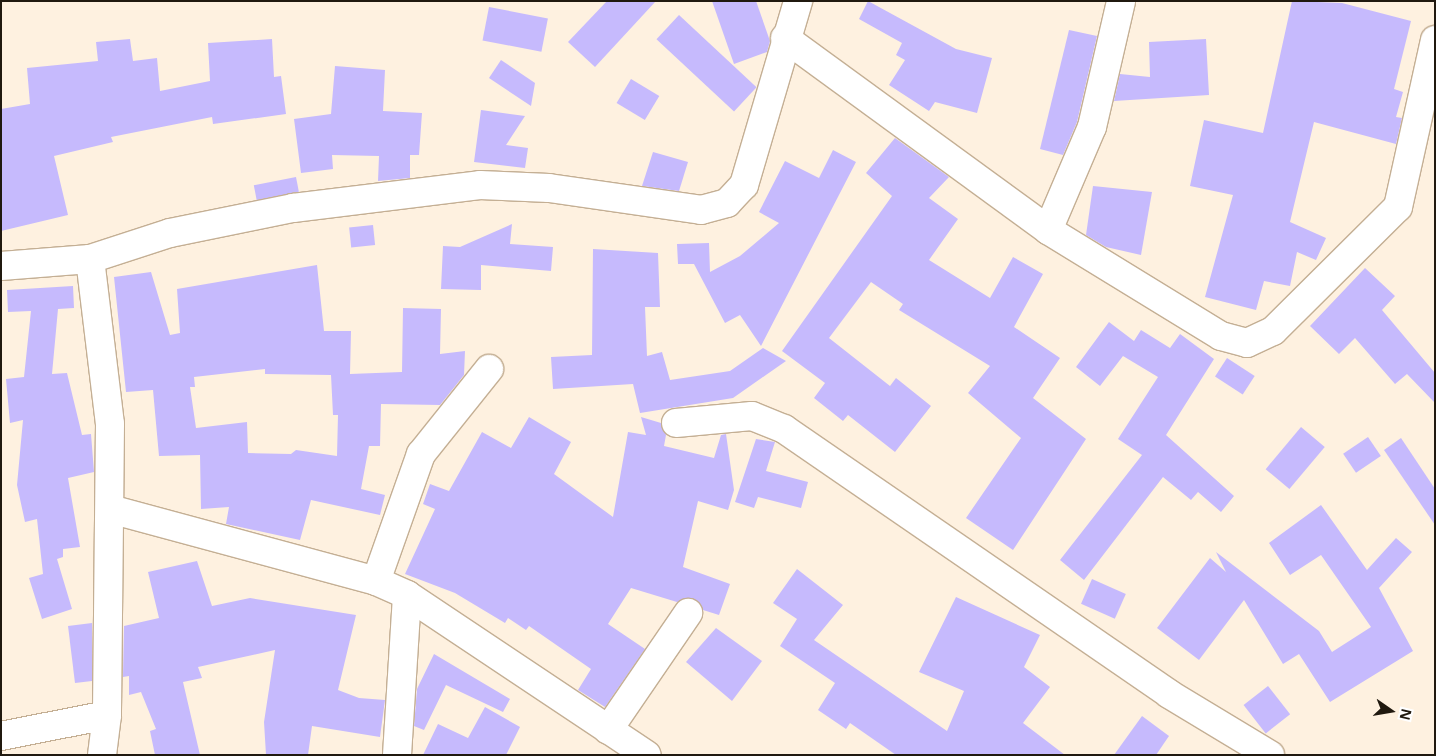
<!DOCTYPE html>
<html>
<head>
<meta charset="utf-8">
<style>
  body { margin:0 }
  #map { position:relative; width:1436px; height:756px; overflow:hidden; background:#fef1e0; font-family:"Noto Sans",sans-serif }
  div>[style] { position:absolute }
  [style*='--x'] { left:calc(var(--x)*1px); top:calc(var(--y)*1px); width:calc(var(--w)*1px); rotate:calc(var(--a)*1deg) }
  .building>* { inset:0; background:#c6bafd; transform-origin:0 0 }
  .roads { filter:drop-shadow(1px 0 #c4af94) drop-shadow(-1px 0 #c4af94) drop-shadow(0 1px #c4af94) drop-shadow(0 -1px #c4af94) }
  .street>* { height:28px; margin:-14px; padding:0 14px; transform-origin:14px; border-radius:14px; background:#fff }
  span { translate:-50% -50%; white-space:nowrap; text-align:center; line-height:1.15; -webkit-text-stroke:5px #fff; paint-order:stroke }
  .frame { position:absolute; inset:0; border:2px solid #20190f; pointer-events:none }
  .north { position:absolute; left:1366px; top:686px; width:50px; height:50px; -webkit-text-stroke:4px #fff; paint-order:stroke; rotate:103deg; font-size:14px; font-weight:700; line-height:20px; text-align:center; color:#20190f }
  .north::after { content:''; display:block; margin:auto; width:18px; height:22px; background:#20190f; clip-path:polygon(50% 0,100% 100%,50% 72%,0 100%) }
</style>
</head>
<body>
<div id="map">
  <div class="building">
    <div style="clip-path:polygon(607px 1px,656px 1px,595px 67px,568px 42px)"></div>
    <div style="clip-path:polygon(712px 1px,756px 1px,770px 41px,767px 52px,734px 64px)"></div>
    <div style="clip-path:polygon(868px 1px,956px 49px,992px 58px,977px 113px,935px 102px,929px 111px,889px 85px,905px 60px,896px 55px,902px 43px,859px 19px)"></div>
    <div style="clip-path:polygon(1292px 1px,1342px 3px,1411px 21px,1394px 89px,1403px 92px,1396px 117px,1402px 118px,1396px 144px,1314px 122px,1290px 222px,1326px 238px,1316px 260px,1297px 252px,1290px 286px,1264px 281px,1256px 310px,1205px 297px,1233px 195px,1190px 186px,1204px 120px,1263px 133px)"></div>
    <div style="left:489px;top:7px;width:60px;height:34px;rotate:11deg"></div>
    <div style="left:679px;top:15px;width:106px;height:33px;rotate:43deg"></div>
    <div style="clip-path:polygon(1069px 30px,1097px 36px,1077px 122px,1063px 155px,1040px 149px)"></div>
    <div style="clip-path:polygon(130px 39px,133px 61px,157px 58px,160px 91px,210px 81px,208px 43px,272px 39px,274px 77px,281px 76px,286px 114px,213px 124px,212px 117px,111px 137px,113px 142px,54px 156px,68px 215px,1px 231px,1px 109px,30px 104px,27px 68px,98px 61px,96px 42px)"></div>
    <div style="clip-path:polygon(1206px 39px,1209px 95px,1114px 101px,1120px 74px,1150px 77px,1149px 42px)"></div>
    <div style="clip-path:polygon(501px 60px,535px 83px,531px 106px,489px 78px)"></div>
    <div style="clip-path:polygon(335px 66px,385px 70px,383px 111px,422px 113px,419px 155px,410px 155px,410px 178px,378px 181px,379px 156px,332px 155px,333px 169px,301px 173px,294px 119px,331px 114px)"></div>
    <div style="left:631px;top:79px;width:33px;height:28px;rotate:31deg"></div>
    <div style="clip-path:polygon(481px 110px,525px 116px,506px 145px,528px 148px,525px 168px,474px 162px)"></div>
    <div style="clip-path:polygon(895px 138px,949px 177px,929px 198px,958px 219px,929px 260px,990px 298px,1013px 257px,1043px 274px,1014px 327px,1060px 358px,1033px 398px,1086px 439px,1013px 550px,966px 518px,1021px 438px,968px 393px,990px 366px,899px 310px,903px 304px,871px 282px,829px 338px,890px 386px,896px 378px,931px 406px,895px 452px,848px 415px,843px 421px,814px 398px,825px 383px,782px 351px,892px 196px,866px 173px)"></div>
    <div style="clip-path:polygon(833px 150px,856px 162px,761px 346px,740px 315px,725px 323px,694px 264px,678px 264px,677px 244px,709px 243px,710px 272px,740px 256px,779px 223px,759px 212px,785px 161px,819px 178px)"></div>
    <div style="clip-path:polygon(653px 152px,688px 162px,679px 191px,642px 186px)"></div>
    <div style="left:296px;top:177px;width:15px;height:43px;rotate:79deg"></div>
    <div style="clip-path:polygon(1093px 186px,1152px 192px,1141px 255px,1106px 247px,1086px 235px)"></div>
    <div style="clip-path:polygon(512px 224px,510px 244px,553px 247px,551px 271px,481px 265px,481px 290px,441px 289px,443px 246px,460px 247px)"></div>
    <div style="left:373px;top:225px;width:20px;height:24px;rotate:84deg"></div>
    <div style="clip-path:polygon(593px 249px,658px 253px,660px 307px,645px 307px,647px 356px,662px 352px,670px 380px,730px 371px,763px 348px,786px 361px,733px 398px,640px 413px,633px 384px,553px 389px,551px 357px,592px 355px)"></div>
    <div style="clip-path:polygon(evenodd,317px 265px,324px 331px,351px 331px,350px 374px,402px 372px,403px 308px,441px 309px,440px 354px,465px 351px,464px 375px,440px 405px,381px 404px,380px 446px,369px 446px,361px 489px,385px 495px,380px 515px,311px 500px,300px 540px,226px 524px,229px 507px,201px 509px,200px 455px,159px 456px,153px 390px,126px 392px,114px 277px,151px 272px,170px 335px,180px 333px,177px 289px,317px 265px,265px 369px,265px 374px,331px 375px,333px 415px,338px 415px,337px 456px,296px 450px,291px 454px,248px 453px,247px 422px,196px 428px,190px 387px,195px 387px,194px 377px,265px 369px)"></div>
    <div style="clip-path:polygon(1365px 268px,1395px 296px,1382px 310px,1435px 373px,1435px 403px,1407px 374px,1395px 384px,1355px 338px,1339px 354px,1310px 326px)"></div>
    <div style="clip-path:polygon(73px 286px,74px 308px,58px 309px,52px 374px,67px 373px,82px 435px,91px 434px,94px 472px,68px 478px,80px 547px,63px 549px,63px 557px,57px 559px,72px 609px,42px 619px,29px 578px,43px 574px,37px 519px,25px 522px,17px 485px,23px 420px,10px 423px,6px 379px,24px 377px,31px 311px,8px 312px,7px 290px)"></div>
    <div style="clip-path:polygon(1109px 322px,1134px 341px,1141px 330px,1170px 348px,1180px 334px,1214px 359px,1166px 435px,1234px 496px,1221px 512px,1198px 492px,1191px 500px,1163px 477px,1084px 580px,1060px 560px,1142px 455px,1118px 439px,1158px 377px,1123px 356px,1100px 386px,1076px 367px)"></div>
    <div style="left:1227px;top:358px;width:33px;height:22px;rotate:33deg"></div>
    <div style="clip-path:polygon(529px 417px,571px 442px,554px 474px,613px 517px,628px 432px,646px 435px,641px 417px,661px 423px,666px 435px,664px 446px,714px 458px,721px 435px,726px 434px,734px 490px,728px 510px,698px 501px,683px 567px,730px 584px,719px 615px,703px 610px,690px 598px,677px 602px,631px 588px,608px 624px,645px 649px,605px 707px,578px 690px,591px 669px,529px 626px,526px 630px,508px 618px,505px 623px,455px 593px,405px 574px,435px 509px,423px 504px,430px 484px,449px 491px,482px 432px,511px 448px)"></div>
    <div style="left:1301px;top:427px;width:31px;height:55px;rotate:40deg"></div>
    <div style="left:1368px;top:437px;width:23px;height:30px;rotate:56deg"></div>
    <div style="clip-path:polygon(1401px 438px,1435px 489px,1435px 525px,1384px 450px)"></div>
    <div style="clip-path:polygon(756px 439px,775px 442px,766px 471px,808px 482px,801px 508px,758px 497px,754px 508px,735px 502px)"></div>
    <div style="clip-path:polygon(1321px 505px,1367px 570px,1396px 538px,1412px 552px,1379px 588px,1413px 651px,1330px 702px,1299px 654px,1283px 664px,1244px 600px,1199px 660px,1157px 628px,1210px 558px,1226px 572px,1216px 552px,1319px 631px,1332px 652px,1371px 627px,1321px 555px,1290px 575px,1269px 543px)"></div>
    <div style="clip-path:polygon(197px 561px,212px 606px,250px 598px,356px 615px,338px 690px,359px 698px,385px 700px,380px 737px,312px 726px,308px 755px,266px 755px,264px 722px,275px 650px,198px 667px,202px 678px,183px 682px,200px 755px,155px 755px,150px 731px,156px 729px,141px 692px,129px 695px,129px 676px,123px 677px,124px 626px,159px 618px,148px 572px)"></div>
    <div style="clip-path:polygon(797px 569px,843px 605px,814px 640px,947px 731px,964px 691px,919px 672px,956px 597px,1040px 635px,1024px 667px,1050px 687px,1023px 723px,1065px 755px,896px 755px,850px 723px,846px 729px,818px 710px,835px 683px,780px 646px,797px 619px,773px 603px)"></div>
    <div style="left:1092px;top:579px;width:37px;height:27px;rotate:24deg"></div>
    <div style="clip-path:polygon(92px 623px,92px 681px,75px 683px,68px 626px)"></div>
    <div style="clip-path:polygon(716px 628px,762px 661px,732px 701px,686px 662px)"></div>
    <div style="clip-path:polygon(434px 654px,510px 699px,503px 712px,446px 685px,424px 730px,414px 726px,417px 689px)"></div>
    <div style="left:1268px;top:686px;width:36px;height:31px;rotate:52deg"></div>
    <div style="clip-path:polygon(485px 707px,520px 727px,506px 755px,423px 755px,438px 724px,468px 738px)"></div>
    <div style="clip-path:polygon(1142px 716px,1169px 736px,1156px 755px,1114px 755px)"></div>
  </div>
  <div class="roads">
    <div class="street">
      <div style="--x:785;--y:38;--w:326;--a:36.1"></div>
      <div style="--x:1048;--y:230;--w:203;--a:31.5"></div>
      <div style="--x:1221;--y:336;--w:27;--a:15"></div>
      <div style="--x:1247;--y:343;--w:29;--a:-25"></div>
      <div style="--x:1273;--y:331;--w:176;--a:-44.8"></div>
      <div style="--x:1398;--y:207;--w:171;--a:-77.5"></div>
      <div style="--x:1048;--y:230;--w:112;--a:-66.9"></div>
      <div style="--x:1092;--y:127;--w:129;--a:-77"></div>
      <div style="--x:90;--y:259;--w:166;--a:83.1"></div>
      <div style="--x:110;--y:424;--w:291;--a:90.6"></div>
      <div style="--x:107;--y:715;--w:40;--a:97.1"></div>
      <div style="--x:1;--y:266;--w:89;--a:-4.5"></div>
      <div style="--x:90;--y:259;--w:84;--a:-18"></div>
      <div style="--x:170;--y:233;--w:126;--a:-11.5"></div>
      <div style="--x:293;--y:208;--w:188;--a:-7"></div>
      <div style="--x:480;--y:185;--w:69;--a:2.5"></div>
      <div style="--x:549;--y:188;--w:154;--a:8.2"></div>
      <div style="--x:701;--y:210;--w:27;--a:-15"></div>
      <div style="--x:727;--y:203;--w:25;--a:-47"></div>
      <div style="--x:744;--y:185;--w:192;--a:-73.6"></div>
      <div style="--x:676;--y:423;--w:76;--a:-5.3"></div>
      <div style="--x:752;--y:416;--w:35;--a:22"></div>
      <div style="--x:784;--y:429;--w:467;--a:34.5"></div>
      <div style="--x:1169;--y:694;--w:118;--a:31.1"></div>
      <div style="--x:110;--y:509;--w:276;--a:15.1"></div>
      <div style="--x:376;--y:581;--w:34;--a:24"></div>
      <div style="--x:407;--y:595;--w:288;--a:33.7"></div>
      <div style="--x:376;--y:581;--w:135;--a:-70.5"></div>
      <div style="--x:421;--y:454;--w:109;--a:-51.3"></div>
      <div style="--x:608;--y:730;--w:142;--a:-55.6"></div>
      <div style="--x:1;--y:736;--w:108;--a:-11.2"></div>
      <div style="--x:397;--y:755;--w:160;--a:-86.4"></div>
    </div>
  </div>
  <div class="frame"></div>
  <div class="north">N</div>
</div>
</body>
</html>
